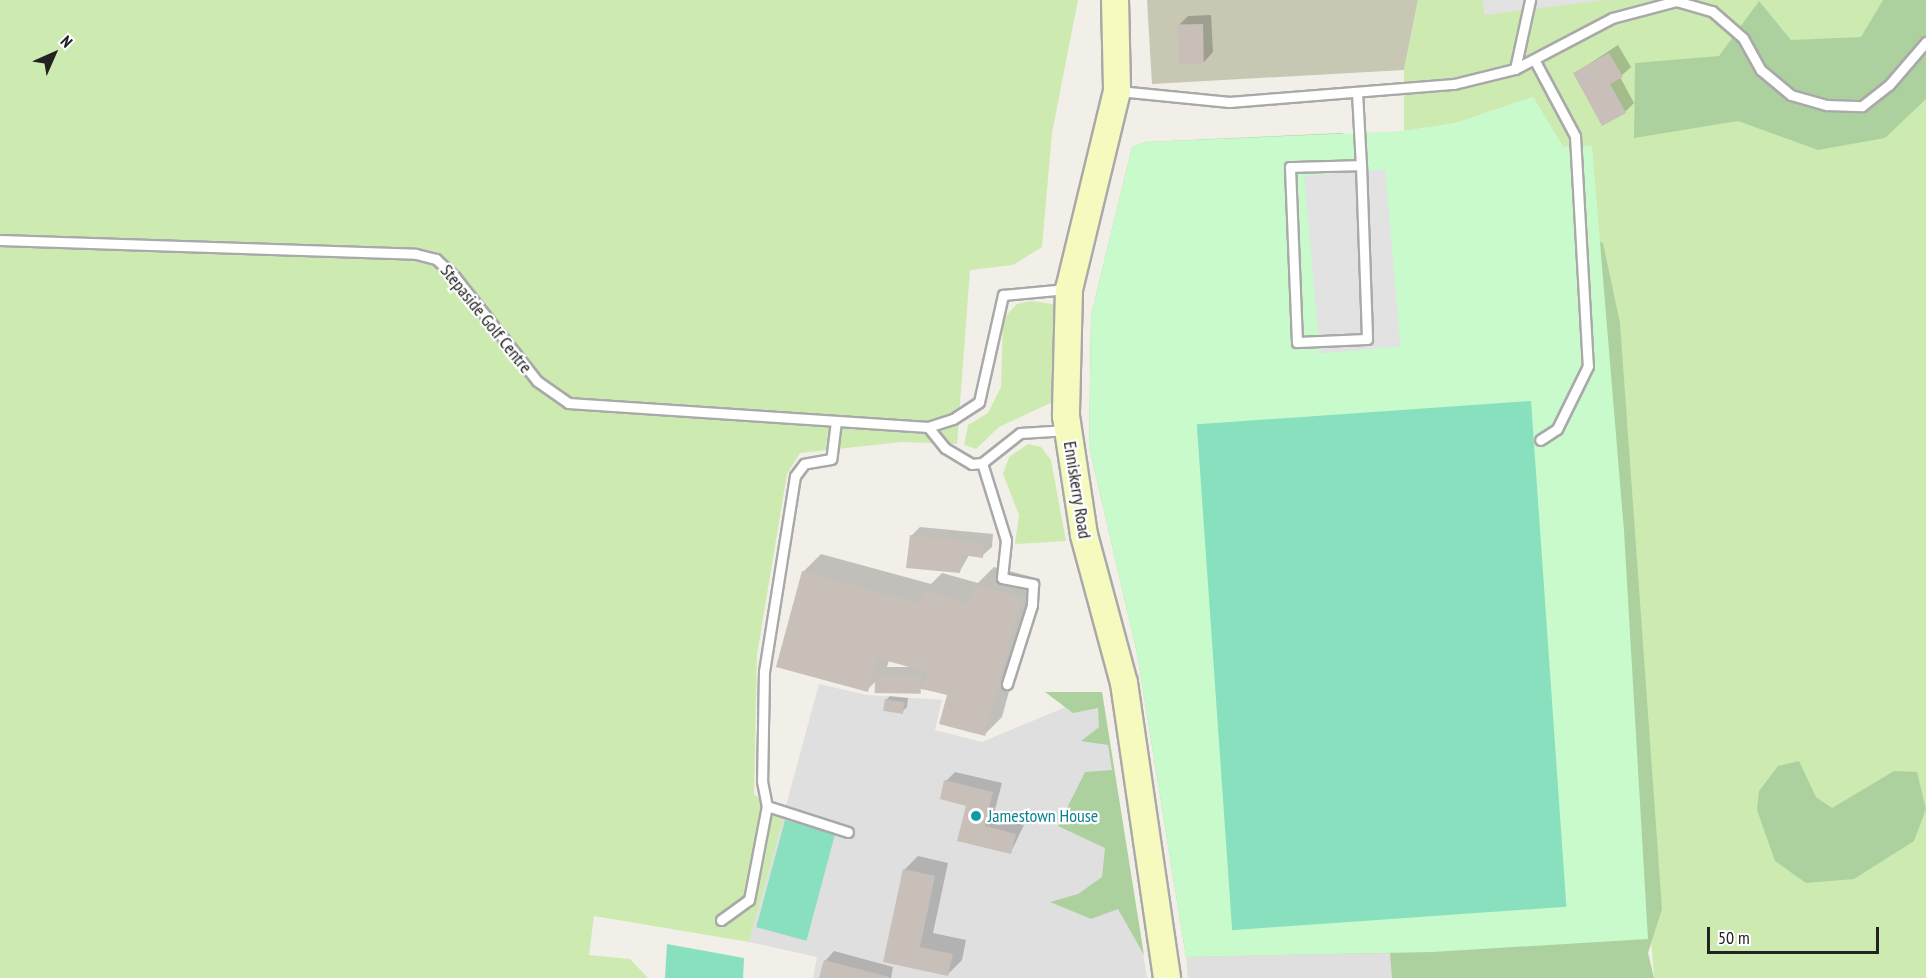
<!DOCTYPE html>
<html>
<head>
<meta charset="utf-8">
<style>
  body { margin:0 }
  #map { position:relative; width:1926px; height:978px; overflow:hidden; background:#f2efe9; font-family:"PT Sans Narrow",sans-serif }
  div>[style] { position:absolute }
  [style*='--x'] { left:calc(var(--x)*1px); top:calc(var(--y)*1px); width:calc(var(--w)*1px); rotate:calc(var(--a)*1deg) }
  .residential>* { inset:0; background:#e0dfdf }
  .construction>* { inset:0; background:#c7c7b4 }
  .grass>* { inset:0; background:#cdebb0 }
  .forest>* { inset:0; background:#add19e }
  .park>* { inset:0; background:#c8facc }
  .pitch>* { inset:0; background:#88e0be; transform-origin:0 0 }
  .parking>* { inset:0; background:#e2e2e2; transform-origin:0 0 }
  .shadow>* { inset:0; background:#0003 }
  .building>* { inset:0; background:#c7bfb8; transform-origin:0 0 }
  .roads { filter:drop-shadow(2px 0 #a9a9a9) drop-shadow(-2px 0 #a9a9a9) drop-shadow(0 2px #a9a9a9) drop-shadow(0 -2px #a9a9a9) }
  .service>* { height:9px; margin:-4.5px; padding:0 4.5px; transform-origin:4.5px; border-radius:4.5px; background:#fff }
  .secondary>* { height:26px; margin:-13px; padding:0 13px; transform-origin:13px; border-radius:13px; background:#f7fabf }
  .dots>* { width:16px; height:16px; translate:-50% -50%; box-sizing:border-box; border:3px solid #fff; border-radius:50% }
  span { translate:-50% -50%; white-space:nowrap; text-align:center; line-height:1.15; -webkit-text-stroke:4.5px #fff; paint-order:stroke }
  .street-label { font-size:18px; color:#222 }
  .culture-label { font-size:18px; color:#0d838f }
  .left { translate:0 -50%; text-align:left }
  .north { position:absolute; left:24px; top:24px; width:60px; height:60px; -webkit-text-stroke:4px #fff; paint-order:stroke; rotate:45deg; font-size:16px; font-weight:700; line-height:24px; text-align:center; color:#222 }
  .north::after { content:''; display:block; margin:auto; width:21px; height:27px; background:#222; clip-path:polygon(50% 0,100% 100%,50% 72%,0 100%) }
  .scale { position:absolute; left:1707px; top:927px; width:172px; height:27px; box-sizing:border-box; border:3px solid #222; border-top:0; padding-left:8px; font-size:18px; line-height:21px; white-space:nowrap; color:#222; -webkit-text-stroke:4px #fff; paint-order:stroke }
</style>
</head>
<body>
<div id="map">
  <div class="residential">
    <div style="clip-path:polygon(819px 684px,867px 695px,942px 700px,935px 730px,982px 742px,1102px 692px,1147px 978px,813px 978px,817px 957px,749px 942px)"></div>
    <div style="clip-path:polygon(1432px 952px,1648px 953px,1654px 978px,1188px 978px,1186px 957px)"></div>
  </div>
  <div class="construction">
    <div style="clip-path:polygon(1147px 0,1418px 0,1404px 70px,1152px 84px)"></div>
  </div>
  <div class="grass">
    <div style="clip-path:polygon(0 0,1078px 0,1052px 133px,1042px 247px,1013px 265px,970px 270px,957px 444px,902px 442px,800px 453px,787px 474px,757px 655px,754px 794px,783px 819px,749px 942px,594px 916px,589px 955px,630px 959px,648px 978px,0 978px)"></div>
    <div style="clip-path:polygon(1418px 0,1926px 0,1926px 978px,1654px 978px,1591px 146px,1563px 147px,1533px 97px,1456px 123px,1404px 131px,1404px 70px)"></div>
    <div style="clip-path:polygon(1031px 301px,1059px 305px,1055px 401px,999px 427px,976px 449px,964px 445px,968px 425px,988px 413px,1001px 387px,1003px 319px,1017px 304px)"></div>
    <div style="clip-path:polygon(1028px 444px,1041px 447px,1051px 460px,1066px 541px,1015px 544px,1019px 515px,1003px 474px,1009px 457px)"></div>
  </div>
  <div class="forest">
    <div style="clip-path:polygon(1883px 0,1926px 0,1926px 99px,1885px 138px,1818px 150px,1738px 121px,1634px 138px,1635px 63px,1719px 56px,1759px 1px,1791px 40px,1861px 37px)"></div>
    <div style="clip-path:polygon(1343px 133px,1344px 157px,1603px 243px,1620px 323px,1662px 909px,1648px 953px,1654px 978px,1392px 978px,1390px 953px,1186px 957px,1137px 653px,1089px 446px,1091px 316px,1132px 147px,1146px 142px)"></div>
    <div style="clip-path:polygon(1045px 692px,1102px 692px,1144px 955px,1118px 909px,1091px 919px,1050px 902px,1078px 894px,1102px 877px,1105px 848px,1058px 826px,1085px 772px,1112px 770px,1108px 745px,1081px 741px,1099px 727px,1098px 708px,1073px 713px)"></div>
    <div style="clip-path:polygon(1799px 761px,1816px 797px,1832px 808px,1894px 771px,1917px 772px,1926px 809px,1914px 841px,1854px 879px,1806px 883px,1775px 861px,1757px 810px,1759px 791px,1778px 766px)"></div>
  </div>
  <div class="park">
    <div style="clip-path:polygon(1533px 97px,1563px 147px,1592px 146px,1624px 531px,1648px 939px,1432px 952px,1186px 957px,1137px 653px,1089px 446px,1091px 316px,1132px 147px,1146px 142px,1404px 131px,1456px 123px)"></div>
  </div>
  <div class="pitch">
    <div style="left:1531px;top:401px;width:507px;height:335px;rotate:86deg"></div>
    <div style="left:785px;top:820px;width:52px;height:111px;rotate:15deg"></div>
    <div style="clip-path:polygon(667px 944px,744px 958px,743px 978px,665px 978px)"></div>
  </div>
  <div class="parking">
    <div style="clip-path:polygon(1483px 0,1605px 0,1484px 15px)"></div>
    <div style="left:1385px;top:169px;width:178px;height:81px;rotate:85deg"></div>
  </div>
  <div class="shadow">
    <div style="clip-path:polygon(1211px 15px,1213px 52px,1204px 62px,1179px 25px,1188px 16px)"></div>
    <div style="clip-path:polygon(1618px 45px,1631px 67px,1620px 77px,1634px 103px,1625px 112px,1575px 73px)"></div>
    <div style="clip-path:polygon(920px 527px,993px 534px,992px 547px,982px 556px,969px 555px,960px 571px,911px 536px)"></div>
    <div style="clip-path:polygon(evenodd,821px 554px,931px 584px,942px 573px,978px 583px,994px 567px,1040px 579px,1002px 717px,984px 735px,949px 694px,876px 681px,867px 690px,803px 572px,821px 554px,889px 660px,911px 667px,887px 667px,889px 660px)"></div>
    <div style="clip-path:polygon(890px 696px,908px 698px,907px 707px,903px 711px,886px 700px)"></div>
    <div style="clip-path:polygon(955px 772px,1002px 783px,993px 817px,1024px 825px,1011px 852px,959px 840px,968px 804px,946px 781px)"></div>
    <div style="clip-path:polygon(918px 856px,948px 863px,933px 933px,966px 940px,962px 960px,948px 974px,885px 960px,904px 870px)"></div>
    <div style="clip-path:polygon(834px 951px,893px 967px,891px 978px,826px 978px,825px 961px)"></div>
  </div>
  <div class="building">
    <div style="left:1203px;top:24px;width:39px;height:25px;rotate:89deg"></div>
    <div style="clip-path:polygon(1609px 53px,1623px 77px,1610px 84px,1626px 113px,1602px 126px,1573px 73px)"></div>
    <div style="clip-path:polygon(910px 535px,984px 543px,983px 558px,962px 555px,960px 573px,906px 568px)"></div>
    <div style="clip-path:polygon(802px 571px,919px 603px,923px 590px,969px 603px,974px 584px,1022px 598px,985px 736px,939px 724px,947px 695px,923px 689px,927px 672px,877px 658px,868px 692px,776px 667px)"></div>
    <div style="left:875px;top:675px;width:46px;height:18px;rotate:1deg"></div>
    <div style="left:885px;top:699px;width:20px;height:12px;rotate:9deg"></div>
    <div style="clip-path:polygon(944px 780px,993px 792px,985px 826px,1016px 834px,1011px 854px,957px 841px,966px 806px,940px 799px)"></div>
    <div style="clip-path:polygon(903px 869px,935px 876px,920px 947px,953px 954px,948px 976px,883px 962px)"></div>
    <div style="clip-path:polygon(824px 960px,889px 977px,889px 978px,819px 978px)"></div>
  </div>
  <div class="roads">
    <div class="service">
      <div style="--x:1535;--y:61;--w:85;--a:61.9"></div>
      <div style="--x:1575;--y:136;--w:230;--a:86.8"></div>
      <div style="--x:1588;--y:366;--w:70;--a:116.2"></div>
      <div style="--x:1557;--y:429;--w:20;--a:147"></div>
      <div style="--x:1515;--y:69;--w:71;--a:-77.7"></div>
      <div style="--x:1119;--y:91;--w:111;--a:5.7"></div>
      <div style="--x:1229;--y:102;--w:226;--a:-4.6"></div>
      <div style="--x:1454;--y:84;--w:63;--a:-13.8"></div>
      <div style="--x:1515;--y:69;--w:110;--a:-27.7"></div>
      <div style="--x:1612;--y:18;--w:66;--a:-14.9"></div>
      <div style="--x:1676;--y:1;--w:37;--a:16"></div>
      <div style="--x:1712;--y:11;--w:41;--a:41.1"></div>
      <div style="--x:1743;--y:38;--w:37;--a:61"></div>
      <div style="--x:1761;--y:70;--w:39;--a:40"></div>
      <div style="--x:1791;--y:95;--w:37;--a:16"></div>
      <div style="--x:1827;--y:105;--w:35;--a:2"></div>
      <div style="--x:1862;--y:106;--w:34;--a:-38"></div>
      <div style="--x:1889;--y:85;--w:57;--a:-49.3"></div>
      <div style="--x:1357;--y:92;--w:73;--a:86.9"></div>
      <div style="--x:1361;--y:165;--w:174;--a:88"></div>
      <div style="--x:1367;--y:339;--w:70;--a:177.5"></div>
      <div style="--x:1297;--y:342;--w:175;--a:-92.3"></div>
      <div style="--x:1290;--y:167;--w:71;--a:-1.6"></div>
      <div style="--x:0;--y:240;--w:416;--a:1.9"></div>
      <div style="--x:416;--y:254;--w:21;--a:14"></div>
      <div style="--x:436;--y:259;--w:26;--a:43"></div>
      <div style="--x:455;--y:277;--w:132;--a:51.7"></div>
      <div style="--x:537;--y:381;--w:38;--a:35"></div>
      <div style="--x:568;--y:403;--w:361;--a:3.8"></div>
      <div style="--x:928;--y:427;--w:26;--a:-18"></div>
      <div style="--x:953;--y:419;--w:31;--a:-33"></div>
      <div style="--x:979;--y:402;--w:110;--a:-77.4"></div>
      <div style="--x:1003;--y:295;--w:64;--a:-5.4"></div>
      <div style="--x:836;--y:421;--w:38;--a:97"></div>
      <div style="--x:831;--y:459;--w:27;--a:170"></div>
      <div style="--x:804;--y:464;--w:15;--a:127"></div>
      <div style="--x:795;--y:476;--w:197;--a:99"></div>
      <div style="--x:764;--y:671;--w:110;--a:91"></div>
      <div style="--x:762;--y:781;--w:25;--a:79"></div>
      <div style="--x:767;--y:806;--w:85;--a:17.8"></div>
      <div style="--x:928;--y:427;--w:27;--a:51"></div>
      <div style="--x:945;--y:448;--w:31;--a:31"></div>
      <div style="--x:972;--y:464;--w:10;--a:-6"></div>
      <div style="--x:982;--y:463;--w:48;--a:-38.3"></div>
      <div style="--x:1020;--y:433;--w:48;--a:-3.6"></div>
      <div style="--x:982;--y:463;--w:81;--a:72.7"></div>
      <div style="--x:1006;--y:540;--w:38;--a:96"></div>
      <div style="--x:1002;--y:578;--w:32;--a:11"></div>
      <div style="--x:1033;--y:584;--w:21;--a:93"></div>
      <div style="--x:1032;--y:605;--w:83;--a:107.6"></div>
      <div style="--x:721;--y:920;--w:34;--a:-36"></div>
      <div style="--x:749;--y:900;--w:96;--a:-79.2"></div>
    </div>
    <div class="secondary">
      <div style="--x:1115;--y:0;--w:91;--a:88.7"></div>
      <div style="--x:1117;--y:91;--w:204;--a:103.6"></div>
      <div style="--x:1069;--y:289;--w:127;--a:91.4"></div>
      <div style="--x:1066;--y:416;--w:120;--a:81.4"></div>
      <div style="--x:1084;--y:535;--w:153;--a:74.9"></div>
      <div style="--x:1124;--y:683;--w:298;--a:81.7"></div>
    </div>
  </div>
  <div class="dots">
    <div style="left:976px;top:816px;background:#0f9aa8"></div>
  </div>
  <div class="street-label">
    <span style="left:486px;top:319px;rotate:51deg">Stepaside Golf Centre</span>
    <span style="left:1077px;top:490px;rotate:81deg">Enniskerry Road</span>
  </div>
  <div class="culture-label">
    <span class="left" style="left:988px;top:816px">Jamestown House</span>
  </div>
  <div class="north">N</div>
  <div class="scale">50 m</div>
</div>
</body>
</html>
